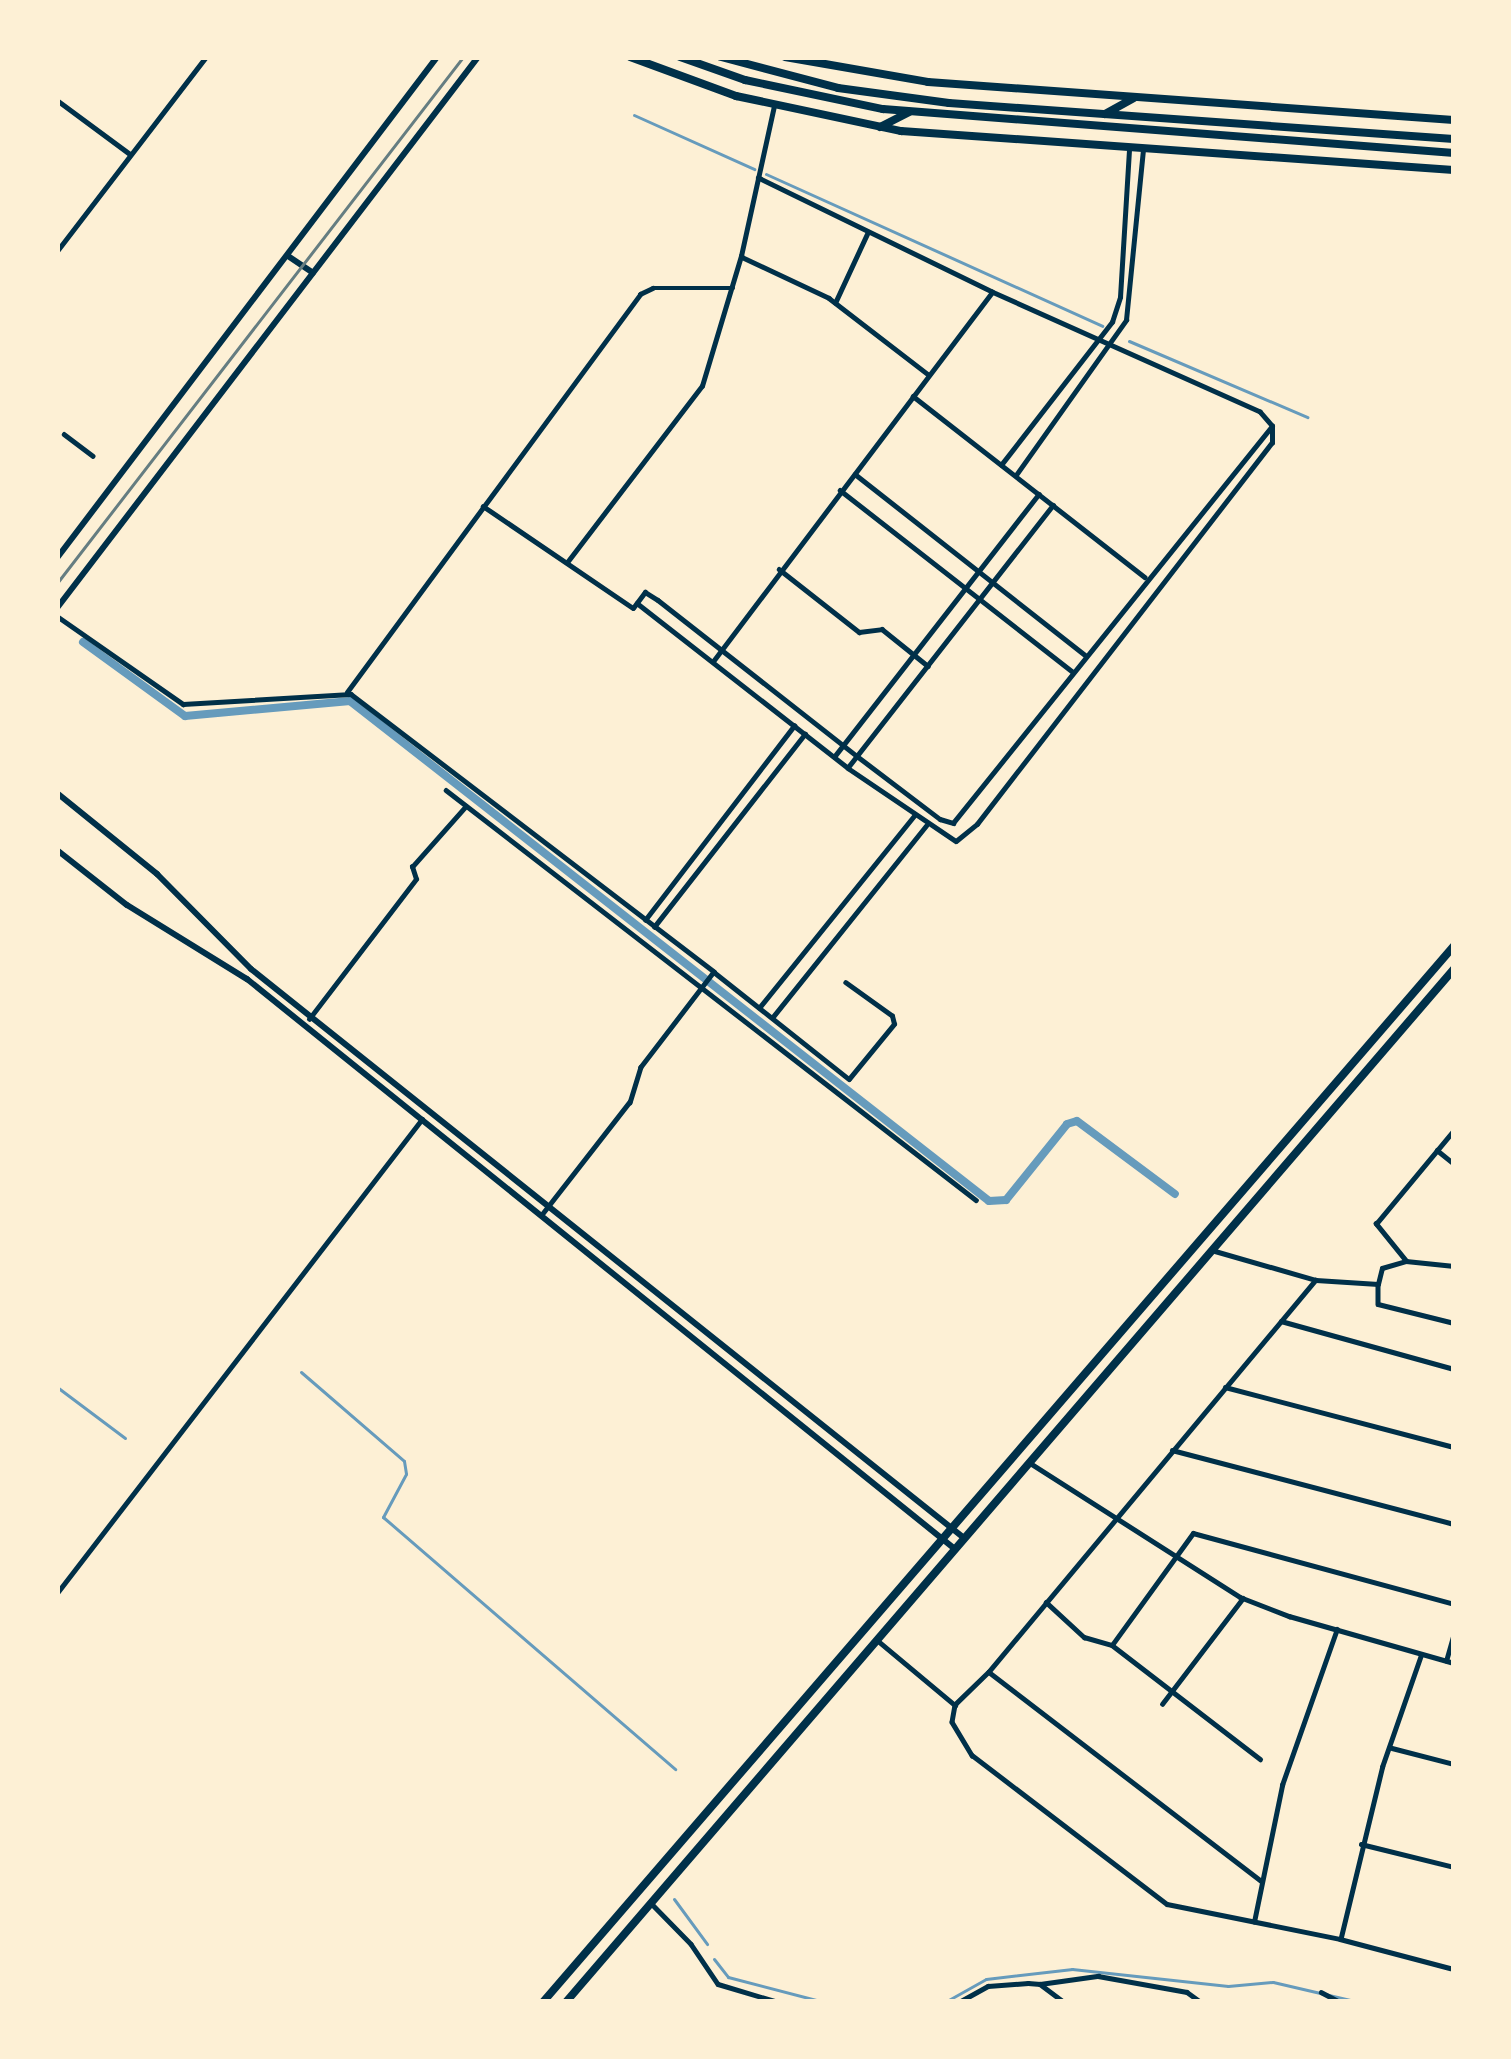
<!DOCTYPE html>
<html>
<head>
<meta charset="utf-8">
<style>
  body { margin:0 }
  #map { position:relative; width:1511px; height:2059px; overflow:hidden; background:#fdf0d5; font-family:Inter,sans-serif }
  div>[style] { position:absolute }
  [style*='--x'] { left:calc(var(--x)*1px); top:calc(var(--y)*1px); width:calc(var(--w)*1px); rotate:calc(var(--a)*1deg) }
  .stream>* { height:3px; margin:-1.5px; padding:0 1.5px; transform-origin:1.5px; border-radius:1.5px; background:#669bbc }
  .canal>* { height:8px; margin:-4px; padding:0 4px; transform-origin:4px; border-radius:4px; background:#669bbc }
  .minor>* { height:4.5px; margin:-2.25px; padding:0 2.25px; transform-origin:2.25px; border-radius:2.25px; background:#003049 }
  .secondary>* { height:6px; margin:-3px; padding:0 3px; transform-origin:3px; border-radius:3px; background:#003049 }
  .primary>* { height:8px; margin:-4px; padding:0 4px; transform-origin:4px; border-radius:4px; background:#003049 }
  .trunk>* { height:8px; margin:-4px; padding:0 4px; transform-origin:4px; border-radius:4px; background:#003049 }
  .rail>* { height:3px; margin:-1.5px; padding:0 1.5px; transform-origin:1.5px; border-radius:1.5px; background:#657d81 }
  span { translate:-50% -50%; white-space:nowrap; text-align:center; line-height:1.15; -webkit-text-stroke:12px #fdf0d5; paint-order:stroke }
  .frame { position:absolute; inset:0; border:60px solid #fdf0d5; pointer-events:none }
</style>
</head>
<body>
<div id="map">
  <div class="stream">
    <div style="--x:634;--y:115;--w:132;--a:24.2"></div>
    <div style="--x:766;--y:174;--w:369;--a:24.3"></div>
    <div style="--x:1129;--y:341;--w:194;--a:23.1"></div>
    <div style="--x:301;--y:1372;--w:136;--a:40.8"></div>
    <div style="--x:404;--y:1461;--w:13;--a:81"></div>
    <div style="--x:406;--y:1474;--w:49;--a:118.1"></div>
    <div style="--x:383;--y:1517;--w:386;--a:40.8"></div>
    <div style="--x:57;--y:1387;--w:85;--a:36.9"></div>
    <div style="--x:674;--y:1899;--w:56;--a:53.7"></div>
    <div style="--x:714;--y:1959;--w:23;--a:52"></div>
    <div style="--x:728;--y:1977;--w:99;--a:14.6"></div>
    <div style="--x:945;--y:2002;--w:47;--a:-29.3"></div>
    <div style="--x:986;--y:1979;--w:87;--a:-6.6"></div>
    <div style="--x:1072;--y:1969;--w:157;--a:6.2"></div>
    <div style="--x:1228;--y:1986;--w:45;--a:-5.1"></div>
    <div style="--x:1273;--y:1982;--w:88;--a:13.1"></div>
  </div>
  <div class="canal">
    <div style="--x:83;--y:642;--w:126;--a:36"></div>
    <div style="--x:185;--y:716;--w:166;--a:-5.2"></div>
    <div style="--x:350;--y:701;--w:811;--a:38.04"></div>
    <div style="--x:989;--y:1201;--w:17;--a:-3"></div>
    <div style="--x:1006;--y:1200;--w:97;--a:-51.2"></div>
    <div style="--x:1067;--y:1124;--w:10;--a:-17"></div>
    <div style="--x:1077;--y:1121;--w:122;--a:36.7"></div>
  </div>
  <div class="minor">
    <div style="--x:57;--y:100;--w:91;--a:36.5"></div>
    <div style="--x:57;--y:251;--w:245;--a:-52.5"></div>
    <div style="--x:742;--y:257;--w:96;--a:25.2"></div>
    <div style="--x:829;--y:298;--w:126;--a:37.6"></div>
    <div style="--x:835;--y:303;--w:78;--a:-65.1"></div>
    <div style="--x:913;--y:396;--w:294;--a:38"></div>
    <div style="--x:64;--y:434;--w:36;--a:37"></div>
    <div style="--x:1001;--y:465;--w:181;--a:-52.2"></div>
    <div style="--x:1112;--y:322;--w:26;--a:-72"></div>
    <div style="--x:1120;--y:297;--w:147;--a:-86.5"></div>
    <div style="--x:855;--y:474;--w:294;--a:38.2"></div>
    <div style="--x:1016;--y:475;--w:190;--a:-54.6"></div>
    <div style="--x:1126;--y:320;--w:170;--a:-84.3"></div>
    <div style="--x:840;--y:490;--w:294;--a:38"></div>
    <div style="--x:483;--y:506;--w:181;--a:34.2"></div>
    <div style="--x:633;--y:608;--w:20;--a:-53"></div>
    <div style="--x:645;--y:592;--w:15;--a:32"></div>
    <div style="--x:658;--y:600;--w:253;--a:38.1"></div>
    <div style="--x:857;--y:756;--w:104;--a:37.2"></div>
    <div style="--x:940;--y:819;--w:14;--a:17"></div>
    <div style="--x:568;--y:561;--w:220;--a:-52.6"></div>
    <div style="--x:702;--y:386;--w:136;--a:-73.3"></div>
    <div style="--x:741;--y:256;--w:154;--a:-77.6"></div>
    <div style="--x:779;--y:569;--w:102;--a:38.2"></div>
    <div style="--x:859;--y:632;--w:23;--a:-7"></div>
    <div style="--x:882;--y:629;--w:59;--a:38.8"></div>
    <div style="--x:637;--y:603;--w:268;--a:38"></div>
    <div style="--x:848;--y:768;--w:130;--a:34.1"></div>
    <div style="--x:956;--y:841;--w:27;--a:-39"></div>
    <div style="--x:977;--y:824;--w:482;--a:-52.3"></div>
    <div style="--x:1272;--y:443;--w:17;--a:-90"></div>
    <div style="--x:1272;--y:426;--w:18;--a:-131"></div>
    <div style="--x:1260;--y:412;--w:294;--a:-155.9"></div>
    <div style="--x:992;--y:292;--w:260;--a:-154"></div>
    <div style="--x:57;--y:616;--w:154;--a:34.9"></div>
    <div style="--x:183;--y:704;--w:168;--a:-3.4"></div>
    <div style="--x:351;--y:694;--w:457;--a:37.4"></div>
    <div style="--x:714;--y:972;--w:120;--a:127.5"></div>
    <div style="--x:641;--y:1067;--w:37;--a:107"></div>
    <div style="--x:630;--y:1102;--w:143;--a:127.9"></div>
    <div style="--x:714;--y:660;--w:461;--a:-52.9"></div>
    <div style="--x:347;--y:692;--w:494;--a:-53.6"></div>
    <div style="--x:640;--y:294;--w:14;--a:-25"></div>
    <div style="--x:653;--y:288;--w:80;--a:0"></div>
    <div style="--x:834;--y:757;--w:333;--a:-52.1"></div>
    <div style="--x:849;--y:766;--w:331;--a:-52"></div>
    <div style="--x:446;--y:790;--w:670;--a:37.72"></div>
    <div style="--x:953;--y:823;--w:509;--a:-51.22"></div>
    <div style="--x:645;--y:920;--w:245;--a:-52.5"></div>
    <div style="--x:654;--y:927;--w:245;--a:-52"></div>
    <div style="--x:714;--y:972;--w:172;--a:38.4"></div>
    <div style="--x:849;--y:1079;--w:71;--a:-50.7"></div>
    <div style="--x:894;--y:1024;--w:8;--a:-104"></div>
    <div style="--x:892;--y:1016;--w:57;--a:-144.3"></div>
    <div style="--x:759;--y:1008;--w:247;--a:-51.1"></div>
    <div style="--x:772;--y:1018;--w:246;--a:-51.3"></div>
    <div style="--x:309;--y:1019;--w:176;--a:-52.6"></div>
    <div style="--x:416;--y:879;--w:13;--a:-108"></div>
    <div style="--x:412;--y:867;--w:81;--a:-48.5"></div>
    <div style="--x:1437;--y:1150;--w:22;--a:39"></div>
    <div style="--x:1215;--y:1251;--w:105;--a:16"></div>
    <div style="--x:1316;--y:1280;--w:62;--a:3.7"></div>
    <div style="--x:1378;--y:1284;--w:16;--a:-76"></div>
    <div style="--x:1382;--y:1268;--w:25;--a:-16"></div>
    <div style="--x:1406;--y:1261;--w:48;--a:5.9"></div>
    <div style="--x:1406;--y:1261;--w:48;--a:-129"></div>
    <div style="--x:1376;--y:1224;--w:122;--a:-50.3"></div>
    <div style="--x:1316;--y:1280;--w:510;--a:129.83"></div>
    <div style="--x:989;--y:1672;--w:47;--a:135.9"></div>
    <div style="--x:955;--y:1705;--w:17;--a:100"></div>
    <div style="--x:952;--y:1722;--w:39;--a:59"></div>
    <div style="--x:972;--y:1755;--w:245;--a:37.4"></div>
    <div style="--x:1167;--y:1904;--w:177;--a:11.4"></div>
    <div style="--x:1340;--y:1939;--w:114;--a:14.8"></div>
    <div style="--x:1378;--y:1284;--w:20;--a:90"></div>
    <div style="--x:1378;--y:1304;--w:78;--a:14"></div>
    <div style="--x:1281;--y:1321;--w:180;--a:15.5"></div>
    <div style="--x:1225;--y:1387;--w:237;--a:14.7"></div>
    <div style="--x:1172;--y:1450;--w:292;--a:14.7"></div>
    <div style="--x:1030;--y:1463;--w:249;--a:32.5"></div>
    <div style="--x:1240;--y:1597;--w:53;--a:21.2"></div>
    <div style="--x:1289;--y:1616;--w:172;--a:15.9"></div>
    <div style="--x:57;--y:1593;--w:598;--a:-52.4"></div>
    <div style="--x:1046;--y:1602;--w:52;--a:42.6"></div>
    <div style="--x:1084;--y:1637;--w:29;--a:16"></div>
    <div style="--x:1112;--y:1645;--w:187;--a:37.6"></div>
    <div style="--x:877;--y:1640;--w:102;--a:39.8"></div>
    <div style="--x:1112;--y:1645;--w:138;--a:-54.1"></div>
    <div style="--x:1193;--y:1533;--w:270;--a:15.2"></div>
    <div style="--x:1446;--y:1661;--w:29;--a:-74"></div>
    <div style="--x:989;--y:1672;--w:342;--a:37.5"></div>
    <div style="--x:1162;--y:1704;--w:133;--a:-52.6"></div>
    <div style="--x:1392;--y:1748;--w:64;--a:14.5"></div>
    <div style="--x:1361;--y:1844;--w:96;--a:13.9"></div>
    <div style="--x:651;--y:1903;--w:57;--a:45.7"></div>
    <div style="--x:691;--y:1944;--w:48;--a:56"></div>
    <div style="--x:718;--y:1984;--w:63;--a:16.7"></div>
    <div style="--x:1254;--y:1922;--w:140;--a:-78.4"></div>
    <div style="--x:1282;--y:1785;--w:165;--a:-70.6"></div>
    <div style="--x:1341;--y:1937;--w:175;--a:-76.4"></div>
    <div style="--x:1382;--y:1767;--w:119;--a:-70.8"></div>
    <div style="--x:1040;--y:1984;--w:59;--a:-7.9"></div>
    <div style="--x:1098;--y:1976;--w:90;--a:10.2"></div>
    <div style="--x:1187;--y:1992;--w:17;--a:36"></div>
    <div style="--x:1321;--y:1992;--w:21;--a:28"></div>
    <div style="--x:959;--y:2002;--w:33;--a:-29"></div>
    <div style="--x:988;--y:1986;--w:40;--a:-4.3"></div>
    <div style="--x:1028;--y:1983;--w:12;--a:5"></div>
    <div style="--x:1040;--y:1984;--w:30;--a:37"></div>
  </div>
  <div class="secondary">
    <div style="--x:288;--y:256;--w:30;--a:34"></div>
    <div style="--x:57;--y:558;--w:629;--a:-52.82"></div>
    <div style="--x:57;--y:608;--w:693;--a:-52.62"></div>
    <div style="--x:57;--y:793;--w:129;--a:39"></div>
    <div style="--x:157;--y:874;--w:134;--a:45.3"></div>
    <div style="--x:251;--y:969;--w:912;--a:38.59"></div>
    <div style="--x:57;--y:850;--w:89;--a:38.2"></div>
    <div style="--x:127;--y:905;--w:141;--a:31.7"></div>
    <div style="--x:247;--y:979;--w:909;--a:38.84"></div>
  </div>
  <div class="primary">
    <div style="--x:543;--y:2002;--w:1395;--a:-49.22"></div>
    <div style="--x:566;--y:2002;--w:1362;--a:-49.32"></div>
  </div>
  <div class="trunk">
    <div style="--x:630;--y:57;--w:113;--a:20.2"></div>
    <div style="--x:736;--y:96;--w:169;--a:12"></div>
    <div style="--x:901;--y:131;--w:554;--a:4.03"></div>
    <div style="--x:680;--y:57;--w:69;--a:19.5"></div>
    <div style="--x:745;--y:80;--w:141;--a:11.9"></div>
    <div style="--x:883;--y:109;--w:573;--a:4.41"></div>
    <div style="--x:721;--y:57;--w:121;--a:14.8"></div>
    <div style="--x:838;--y:88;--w:112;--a:7.7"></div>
    <div style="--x:949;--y:103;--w:506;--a:4.08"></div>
    <div style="--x:785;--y:57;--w:145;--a:9.9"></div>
    <div style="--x:928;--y:82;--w:527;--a:4.13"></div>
    <div style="--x:1105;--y:114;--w:33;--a:-29"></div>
    <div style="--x:880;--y:127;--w:33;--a:-27"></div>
  </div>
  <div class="rail">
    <div style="--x:57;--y:583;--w:664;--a:-52.34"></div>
  </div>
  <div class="frame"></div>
</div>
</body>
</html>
